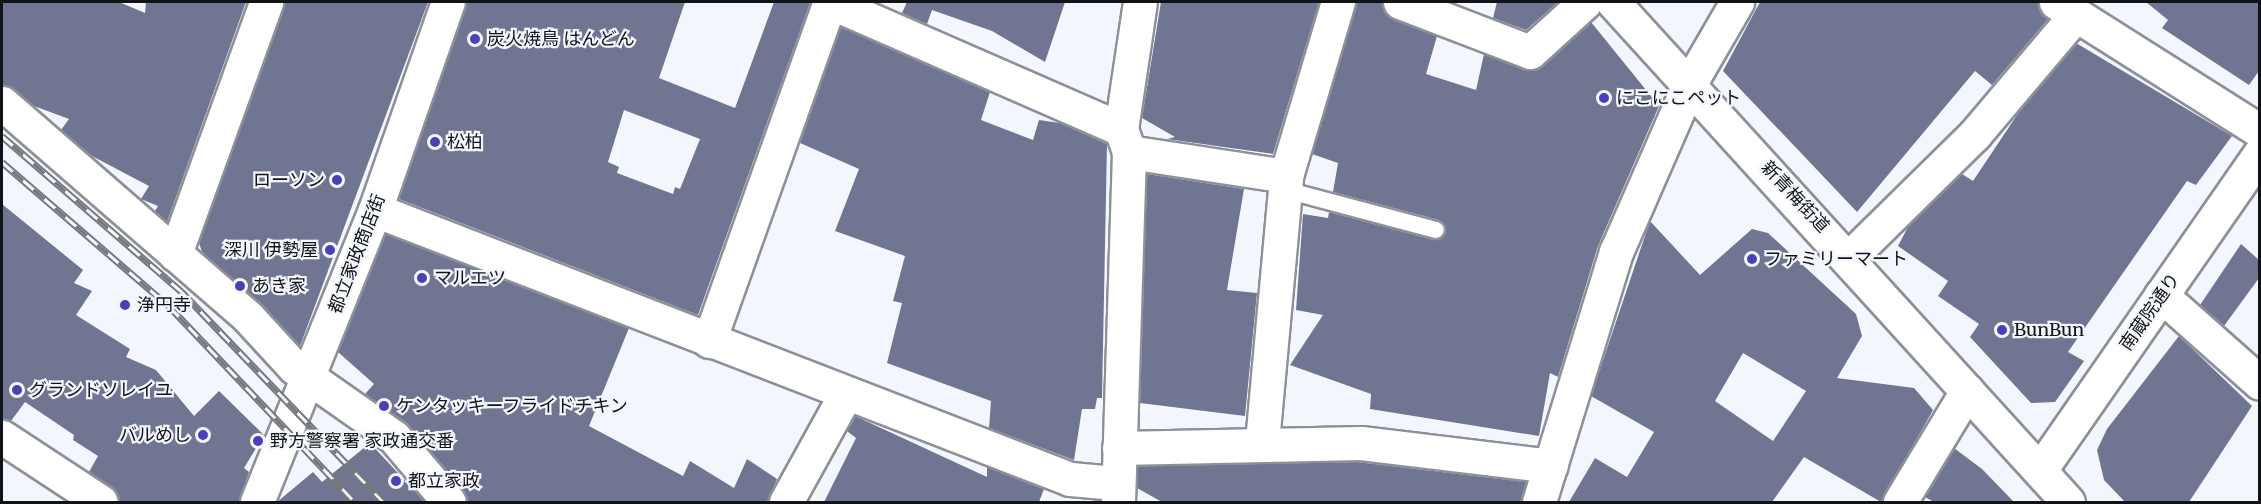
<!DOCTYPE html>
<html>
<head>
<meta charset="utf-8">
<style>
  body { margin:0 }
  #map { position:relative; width:2261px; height:504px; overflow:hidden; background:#f4f6fe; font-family:Merriweather,"Noto Sans JP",serif }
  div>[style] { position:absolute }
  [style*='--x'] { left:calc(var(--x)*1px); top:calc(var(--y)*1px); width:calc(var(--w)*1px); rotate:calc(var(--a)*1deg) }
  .building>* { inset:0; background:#707692 }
  .roads { filter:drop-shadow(2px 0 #8e9099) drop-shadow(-2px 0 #8e9099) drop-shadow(0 2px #8e9099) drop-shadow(0 -2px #8e9099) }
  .service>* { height:16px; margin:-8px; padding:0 8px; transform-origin:8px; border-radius:8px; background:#fff }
  .minor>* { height:33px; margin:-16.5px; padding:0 16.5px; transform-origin:16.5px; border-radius:16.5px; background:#fff }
  .tertiary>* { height:33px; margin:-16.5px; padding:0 16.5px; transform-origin:16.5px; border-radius:16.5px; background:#fff }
  .secondary>* { height:33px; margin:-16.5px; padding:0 16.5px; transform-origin:16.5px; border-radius:16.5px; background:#fff }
  .rail>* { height:7px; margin-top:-3.5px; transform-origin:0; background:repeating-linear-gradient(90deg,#f4f6fe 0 14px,#77787e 0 28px); box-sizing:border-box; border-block:2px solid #77787e }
  .dots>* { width:16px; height:16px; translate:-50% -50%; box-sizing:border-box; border:3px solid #f4f6fe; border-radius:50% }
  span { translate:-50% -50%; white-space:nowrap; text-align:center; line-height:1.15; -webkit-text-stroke:4.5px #f4f6fe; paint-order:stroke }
  .poi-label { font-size:18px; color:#121316 }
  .left { translate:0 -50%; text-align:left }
  .right { translate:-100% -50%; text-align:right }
  .street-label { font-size:18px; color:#121316 }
  .frame { position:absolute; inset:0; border:3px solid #121316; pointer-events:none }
</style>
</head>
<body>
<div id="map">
  <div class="building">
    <div style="clip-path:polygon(2px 2px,119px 2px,145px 13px,146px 2px,246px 2px,167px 222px,155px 211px,158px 206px,141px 199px,149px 186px,90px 155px,61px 130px,69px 119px,34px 106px,2px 85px)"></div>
    <div style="clip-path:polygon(284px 2px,428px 2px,300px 346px,202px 252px,199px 243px)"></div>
    <div style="clip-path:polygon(evenodd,466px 2px,685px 2px,659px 78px,735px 108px,774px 2px,810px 3px,698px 315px,399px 199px,466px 2px,624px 110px,700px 139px,680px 189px,675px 187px,673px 194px,617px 173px,619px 167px,608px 162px,624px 110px)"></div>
    <div style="clip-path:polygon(907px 2px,1065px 2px,1045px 62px,992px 31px,932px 10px,927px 24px,902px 13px)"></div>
    <div style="clip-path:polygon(1161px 2px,1319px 2px,1273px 154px,1167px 139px,1175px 137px,1142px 118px)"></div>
    <div style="clip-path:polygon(1356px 2px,1382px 2px,1393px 19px,1437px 36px,1426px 74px,1476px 90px,1484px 54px,1534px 70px,1591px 22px,1659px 106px,1598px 246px,1558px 377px,1550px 373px,1539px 436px,1370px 409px,1371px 394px,1290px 365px,1323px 315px,1296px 310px,1303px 214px,1328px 218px,1329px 212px,1434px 240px,1446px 232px,1439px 220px,1333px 192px,1338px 163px,1312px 154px)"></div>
    <div style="clip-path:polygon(1497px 2px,1558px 2px,1526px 30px,1493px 18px)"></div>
    <div style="clip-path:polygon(1760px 2px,2037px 2px,2048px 19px,1992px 85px,1975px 71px,1857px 212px,1723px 71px)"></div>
    <div style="clip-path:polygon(2146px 2px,2259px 2px,2259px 71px,2249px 85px,2162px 28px,2168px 20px)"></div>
    <div style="clip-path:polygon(841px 27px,990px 92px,981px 120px,1033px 140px,1039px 120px,1060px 123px,1107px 144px,1102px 398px,1097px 398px,1095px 409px,1082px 409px,1074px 460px,989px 428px,991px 401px,887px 363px,902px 303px,893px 301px,905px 256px,835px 231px,859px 169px,800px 143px)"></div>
    <div style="clip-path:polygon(2076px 43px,2232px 136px,2196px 185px,2187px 181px,2068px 352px,2084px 361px,2055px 402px,2031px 403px,1970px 337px,1979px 324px,1938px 296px,1948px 281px,1898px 246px,1909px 225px,1962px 174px,1973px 181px,2021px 109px)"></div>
    <div style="clip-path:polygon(1147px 174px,1244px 189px,1227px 290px,1257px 293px,1245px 416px,1140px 403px)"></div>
    <div style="clip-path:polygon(2px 204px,83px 270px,74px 283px,92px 291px,76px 315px,130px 349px,126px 357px,156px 370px,194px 416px,219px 391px,264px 435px,244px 468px,249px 472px,239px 502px,120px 502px,112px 487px,89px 472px,98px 456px,73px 440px,74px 435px,25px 402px,11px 421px,2px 419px)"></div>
    <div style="clip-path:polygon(evenodd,1650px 221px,1700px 275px,1752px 229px,1768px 233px,1856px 314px,1862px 336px,1837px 378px,1914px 388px,1933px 410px,1881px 502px,1804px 457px,1772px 502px,1569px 502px,1595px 458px,1627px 477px,1654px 432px,1591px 396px,1650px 221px,1743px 353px,1806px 391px,1773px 441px,1715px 401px,1743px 353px)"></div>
    <div style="clip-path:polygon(385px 234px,629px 328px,589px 426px,683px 476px,690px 461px,734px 488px,747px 459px,777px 479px,767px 502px,467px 502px,463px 490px,408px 425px,365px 394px,374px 384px,338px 352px)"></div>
    <div style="clip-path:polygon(2241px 244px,2259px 260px,2259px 278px,2224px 326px,2200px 305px)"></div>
    <div style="clip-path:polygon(2179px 336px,2252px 406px,2189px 502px,2125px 502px,2104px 480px,2097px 450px,2107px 429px)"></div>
    <div style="clip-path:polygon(855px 416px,987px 477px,987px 467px,1044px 489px,1039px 502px,824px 502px,856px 438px,847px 431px)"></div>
    <div style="clip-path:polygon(370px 443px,425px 502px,277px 502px,313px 472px,322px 482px)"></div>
    <div style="clip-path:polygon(1954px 448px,1982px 469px,2014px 502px,1934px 502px,1925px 497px)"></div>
    <div style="clip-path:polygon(1357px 462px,1526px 482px,1521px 502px,1162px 502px,1137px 488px,1138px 466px)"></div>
  </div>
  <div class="roads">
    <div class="service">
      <div style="--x:1286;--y:190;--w:155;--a:14.9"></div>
    </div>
    <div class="minor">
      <div style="--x:1400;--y:2;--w:139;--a:21"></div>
      <div style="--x:1530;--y:52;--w:74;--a:-42.3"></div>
      <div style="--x:2056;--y:2;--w:241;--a:32.3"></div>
      <div style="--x:2;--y:103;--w:326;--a:41"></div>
      <div style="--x:248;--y:317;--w:68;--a:47.4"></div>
      <div style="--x:294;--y:367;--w:122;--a:35"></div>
      <div style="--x:394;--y:437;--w:85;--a:49.8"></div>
      <div style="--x:1129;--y:152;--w:159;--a:8.7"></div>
      <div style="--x:375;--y:210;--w:745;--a:21.16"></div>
      <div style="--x:1070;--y:479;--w:46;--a:5"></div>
      <div style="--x:175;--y:254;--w:268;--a:-70.1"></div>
      <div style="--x:1850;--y:257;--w:175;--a:-44.5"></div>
      <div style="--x:1975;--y:134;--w:153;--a:-49.8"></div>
      <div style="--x:2161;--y:295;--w:132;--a:41.6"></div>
      <div style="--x:709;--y:341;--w:360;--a:-70.4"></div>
      <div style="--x:830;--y:2;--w:318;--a:23.6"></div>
      <div style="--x:2;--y:437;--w:118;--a:33.3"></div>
      <div style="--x:1262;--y:442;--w:267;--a:-84.8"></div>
      <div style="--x:1286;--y:176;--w:182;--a:-73.4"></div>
      <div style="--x:1119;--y:448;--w:242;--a:-1.2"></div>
      <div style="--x:1361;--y:443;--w:191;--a:6.9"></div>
      <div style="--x:257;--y:502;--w:315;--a:-68"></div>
      <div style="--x:375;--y:210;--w:220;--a:-70.7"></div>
      <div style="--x:786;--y:502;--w:122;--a:-61.1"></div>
      <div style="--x:1118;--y:502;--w:350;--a:-88.2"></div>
      <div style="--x:1129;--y:152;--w:24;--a:-109"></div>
      <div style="--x:1121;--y:129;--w:128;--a:-81.5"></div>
      <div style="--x:1539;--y:502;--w:262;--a:-72.9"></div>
      <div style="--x:1616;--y:252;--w:184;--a:-66.4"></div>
      <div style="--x:1690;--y:83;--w:94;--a:-59.9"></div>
      <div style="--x:1900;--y:502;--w:130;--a:-58.9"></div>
    </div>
    <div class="tertiary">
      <div style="--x:2040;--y:470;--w:386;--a:-55.2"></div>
    </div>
    <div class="secondary">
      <div style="--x:1613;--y:2;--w:676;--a:47.7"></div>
    </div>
  </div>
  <div class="rail">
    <div style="--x:2;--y:136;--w:237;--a:40.9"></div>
    <div style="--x:181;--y:291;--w:292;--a:46.2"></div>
    <div style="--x:2;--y:162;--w:221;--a:40.8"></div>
    <div style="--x:169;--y:306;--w:270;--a:46.5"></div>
  </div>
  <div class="dots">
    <div style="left:475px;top:39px;background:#4a3fb6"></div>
    <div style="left:1604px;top:98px;background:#4a3fb6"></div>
    <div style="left:435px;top:142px;background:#4a3fb6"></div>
    <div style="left:337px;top:180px;background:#4a3fb6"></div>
    <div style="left:330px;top:250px;background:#4a3fb6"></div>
    <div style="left:1752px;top:259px;background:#4a3fb6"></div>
    <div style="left:422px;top:278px;background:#4a3fb6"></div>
    <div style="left:240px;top:286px;background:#4a3fb6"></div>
    <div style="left:125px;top:305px;background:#4a3fb6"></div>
    <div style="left:2002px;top:330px;background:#4a3fb6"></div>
    <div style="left:17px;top:390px;background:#4a3fb6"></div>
    <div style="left:384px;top:406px;background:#4a3fb6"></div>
    <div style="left:203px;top:435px;background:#4a3fb6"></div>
    <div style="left:258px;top:441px;background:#4a3fb6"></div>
    <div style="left:396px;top:481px;background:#4a3fb6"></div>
  </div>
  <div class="poi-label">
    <span class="left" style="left:487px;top:39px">炭火焼鳥 はんどん</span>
    <span class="left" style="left:1616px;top:98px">にこにこペット</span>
    <span class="left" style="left:447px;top:142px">松柏</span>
    <span class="right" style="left:325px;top:180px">ローソン</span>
    <span class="right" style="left:318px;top:250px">深川 伊勢屋</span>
    <span class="left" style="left:1764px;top:259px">ファミリーマート</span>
    <span class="left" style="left:434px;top:278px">マルエツ</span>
    <span class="left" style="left:252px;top:286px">あき家</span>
    <span class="left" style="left:137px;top:305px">浄円寺</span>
    <span class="left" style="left:2014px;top:330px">BunBun</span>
    <span class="left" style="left:29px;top:390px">グランドソレイユ</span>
    <span class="left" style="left:396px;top:406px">ケンタッキーフライドチキン</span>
    <span class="right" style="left:191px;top:435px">バルめし</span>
    <span class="left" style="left:270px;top:441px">野方警察署 家政通交番</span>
    <span class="left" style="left:408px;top:481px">都立家政</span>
  </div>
  <div class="street-label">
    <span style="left:1795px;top:197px;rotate:47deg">新青梅街道</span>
    <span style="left:357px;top:254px;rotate:-69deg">都立家政商店街</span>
    <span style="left:2150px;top:312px;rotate:-55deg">南蔵院通り</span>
  </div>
  <div class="frame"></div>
</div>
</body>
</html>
